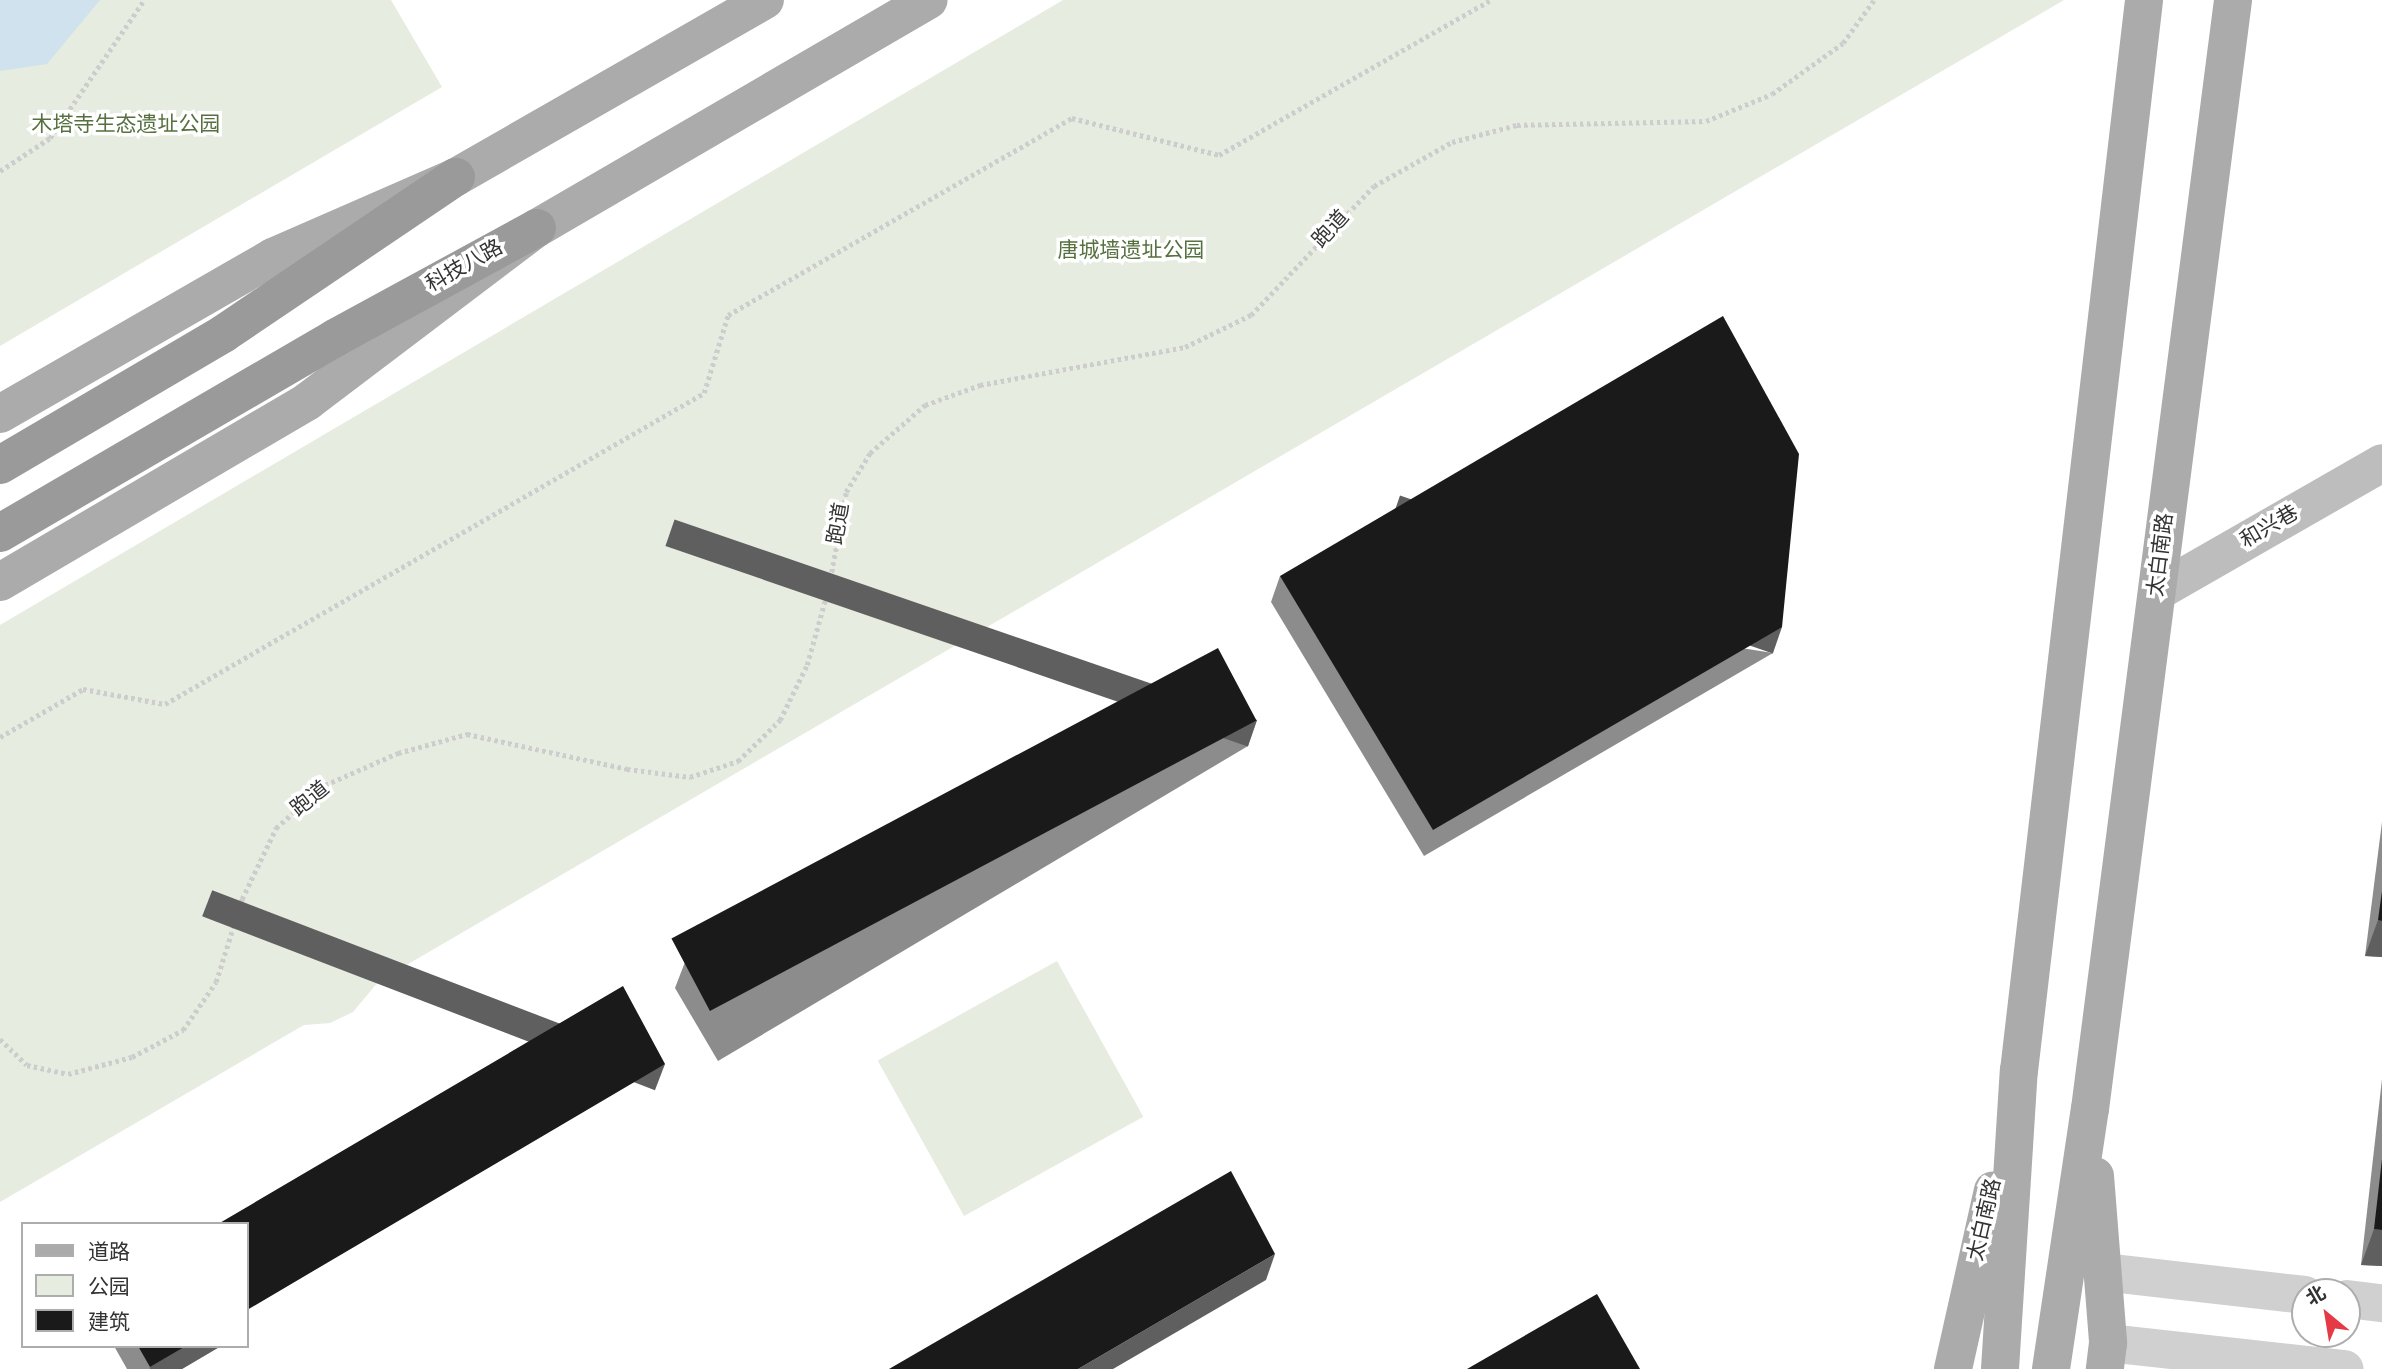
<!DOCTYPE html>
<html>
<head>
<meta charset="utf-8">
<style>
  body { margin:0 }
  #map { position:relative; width:2382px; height:1369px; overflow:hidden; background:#fff; font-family:Overpass,"Noto Sans SC",sans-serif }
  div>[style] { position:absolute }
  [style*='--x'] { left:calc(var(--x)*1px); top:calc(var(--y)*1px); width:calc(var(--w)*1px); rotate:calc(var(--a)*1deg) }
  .green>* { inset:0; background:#e6ecdf; transform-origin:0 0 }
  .water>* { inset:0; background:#cfe2ee }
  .path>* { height:4.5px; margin-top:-2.25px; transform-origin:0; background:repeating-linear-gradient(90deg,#cdcdcd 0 3.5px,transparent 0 7px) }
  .street>* { height:38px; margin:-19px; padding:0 19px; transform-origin:19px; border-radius:19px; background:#d0d0d0 }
  .secondary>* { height:38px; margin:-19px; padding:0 19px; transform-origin:19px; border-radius:19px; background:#bdbdbd }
  .primary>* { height:38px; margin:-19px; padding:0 19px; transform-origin:19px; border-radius:19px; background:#ababab }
  .highway>* { height:38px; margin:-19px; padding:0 19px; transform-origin:19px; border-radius:19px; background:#9a9a9a }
  .wall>* { inset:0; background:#8c8c8c }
  .shaded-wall>* { inset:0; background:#5f5f5f; transform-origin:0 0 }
  .building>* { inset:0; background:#1a1a1a; transform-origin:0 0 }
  span { translate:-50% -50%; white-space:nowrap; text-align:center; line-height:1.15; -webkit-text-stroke:7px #fff; paint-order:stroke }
  .park-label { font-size:21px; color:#56703f }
  .street-label { font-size:21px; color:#333 }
  .legend { position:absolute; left:21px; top:1222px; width:228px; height:126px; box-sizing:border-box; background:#fff; border:2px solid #adadad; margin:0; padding:9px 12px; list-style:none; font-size:21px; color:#333 }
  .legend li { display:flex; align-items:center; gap:14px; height:35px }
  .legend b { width:35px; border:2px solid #adadad }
  .north { position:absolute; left:2291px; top:1278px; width:70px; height:70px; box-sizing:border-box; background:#fff; border:2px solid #adadad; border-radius:50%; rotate:330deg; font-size:19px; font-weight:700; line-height:28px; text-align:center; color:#333 }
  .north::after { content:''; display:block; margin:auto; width:24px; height:32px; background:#e63946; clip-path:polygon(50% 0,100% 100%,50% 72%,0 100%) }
</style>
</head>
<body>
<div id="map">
  <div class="green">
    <div style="clip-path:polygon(0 0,391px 0,442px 87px,0 346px)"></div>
    <div style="clip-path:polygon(1063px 0,2064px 0,379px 981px,353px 1012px,330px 1023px,304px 1025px,0 1202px,0 625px)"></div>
    <div style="left:1057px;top:961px;width:178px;height:205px;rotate:61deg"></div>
  </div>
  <div class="water">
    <div style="clip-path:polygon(0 0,100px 0,47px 64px,0 71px)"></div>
  </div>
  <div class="path">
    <div style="--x:0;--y:171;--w:60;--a:-33.4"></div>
    <div style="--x:50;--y:138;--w:167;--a:-55.7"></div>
    <div style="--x:0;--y:737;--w:96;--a:-30"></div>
    <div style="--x:83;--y:689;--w:83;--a:10.4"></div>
    <div style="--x:165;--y:704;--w:622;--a:-29.98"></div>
    <div style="--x:704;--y:393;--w:82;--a:-72.9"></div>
    <div style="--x:728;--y:315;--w:396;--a:-29.8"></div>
    <div style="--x:1072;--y:118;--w:152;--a:14.1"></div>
    <div style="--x:1219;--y:155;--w:313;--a:-29.7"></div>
    <div style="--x:0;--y:1039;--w:37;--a:44"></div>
    <div style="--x:27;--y:1065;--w:42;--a:12.4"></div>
    <div style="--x:68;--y:1074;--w:66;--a:-14.9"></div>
    <div style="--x:132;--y:1057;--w:58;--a:-27.9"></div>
    <div style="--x:183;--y:1030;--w:58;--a:-55.5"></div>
    <div style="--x:216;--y:982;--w:87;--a:-72.6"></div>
    <div style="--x:242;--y:899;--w:79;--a:-64.4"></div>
    <div style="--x:276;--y:828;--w:65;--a:-41.3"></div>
    <div style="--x:325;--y:785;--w:80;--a:-23.7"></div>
    <div style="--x:398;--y:753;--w:72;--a:-15.4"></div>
    <div style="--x:467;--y:734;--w:164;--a:12.3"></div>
    <div style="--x:627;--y:769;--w:64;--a:7.2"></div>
    <div style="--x:690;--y:777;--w:51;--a:-18.4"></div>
    <div style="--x:738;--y:761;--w:59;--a:-44.3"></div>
    <div style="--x:780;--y:720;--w:61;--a:-63.9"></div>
    <div style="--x:807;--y:665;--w:82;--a:-74.4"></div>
    <div style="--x:829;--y:586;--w:96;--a:-79.7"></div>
    <div style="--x:846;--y:492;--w:46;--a:-58.4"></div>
    <div style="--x:870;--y:453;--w:73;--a:-41.1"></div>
    <div style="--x:925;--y:405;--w:59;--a:-20"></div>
    <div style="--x:980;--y:385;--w:208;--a:-10.5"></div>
    <div style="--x:1185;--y:347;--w:73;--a:-25.9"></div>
    <div style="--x:1251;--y:315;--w:178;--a:-46.4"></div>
    <div style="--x:1374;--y:186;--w:90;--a:-29.4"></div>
    <div style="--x:1452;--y:142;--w:67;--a:-14.7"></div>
    <div style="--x:1517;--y:125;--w:189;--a:-1.2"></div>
    <div style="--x:1706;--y:121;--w:71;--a:-22.2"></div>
    <div style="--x:1772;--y:94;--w:87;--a:-35.7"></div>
    <div style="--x:1843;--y:43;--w:53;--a:-54.2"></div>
  </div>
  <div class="street">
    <div style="--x:2103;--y:1272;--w:203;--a:6.5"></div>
    <div style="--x:2347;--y:1299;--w:35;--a:7"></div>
    <div style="--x:2108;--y:1343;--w:238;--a:6.3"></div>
  </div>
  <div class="secondary">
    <div style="--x:2157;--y:592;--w:259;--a:-29.8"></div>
  </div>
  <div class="primary">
    <div style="--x:0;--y:414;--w:315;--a:-29.9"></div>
    <div style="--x:273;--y:257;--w:200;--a:-23.6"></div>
    <div style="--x:456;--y:177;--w:356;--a:-29.8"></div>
    <div style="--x:0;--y:582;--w:357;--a:-30.4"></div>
    <div style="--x:308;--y:401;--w:287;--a:-37.1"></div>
    <div style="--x:537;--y:228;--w:453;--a:-30.2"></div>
    <div style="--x:2095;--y:1176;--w:168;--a:85.5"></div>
    <div style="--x:2108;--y:1343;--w:26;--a:97"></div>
    <div style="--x:1953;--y:1369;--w:183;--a:-77.4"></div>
    <div style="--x:2000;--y:1369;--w:299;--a:-86.4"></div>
    <div style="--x:2019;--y:1071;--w:1078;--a:-83.34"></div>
    <div style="--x:2051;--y:1369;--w:263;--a:-81.5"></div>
    <div style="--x:2090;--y:1109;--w:1118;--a:-82.65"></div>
  </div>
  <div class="highway">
    <div style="--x:0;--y:465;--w:259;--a:-30.4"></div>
    <div style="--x:223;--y:334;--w:281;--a:-34"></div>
    <div style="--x:0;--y:533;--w:388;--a:-30.2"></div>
    <div style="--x:335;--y:338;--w:230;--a:-28.6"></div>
  </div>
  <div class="wall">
    <div style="clip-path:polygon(1280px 576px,1773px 653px,1424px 856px,1271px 602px)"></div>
    <div style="clip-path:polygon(1257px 720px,1248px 746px,718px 1061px,675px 988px,685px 962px)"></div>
    <div style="clip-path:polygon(2382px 822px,2382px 957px,2365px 956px)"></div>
    <div style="clip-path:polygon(2382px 1079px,2382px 1266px,2361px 1265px)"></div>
    <div style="clip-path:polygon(114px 1346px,221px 1346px,182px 1369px,127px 1369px)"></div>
  </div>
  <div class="shaded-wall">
    <div style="left:1782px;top:627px;width:28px;height:404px;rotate:109deg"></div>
    <div style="left:1257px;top:720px;width:28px;height:616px;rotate:109deg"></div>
    <div style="clip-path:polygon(2378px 920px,2382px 921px,2382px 957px,2365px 956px)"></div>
    <div style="left:665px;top:1064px;width:28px;height:485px;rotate:111deg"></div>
    <div style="clip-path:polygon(2374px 1229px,2382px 1230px,2382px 1266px,2361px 1265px)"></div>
    <div style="clip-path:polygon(1275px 1254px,1266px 1280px,1113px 1369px,1078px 1369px)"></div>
    <div style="clip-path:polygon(186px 1346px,221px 1346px,182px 1369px,150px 1369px,150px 1367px)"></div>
  </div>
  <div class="building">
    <div style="clip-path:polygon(1723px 316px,1799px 454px,1782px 627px,1433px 830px,1280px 576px)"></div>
    <div style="left:1218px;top:648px;width:82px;height:619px;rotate:62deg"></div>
    <div style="clip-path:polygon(2382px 891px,2382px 921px,2378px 920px)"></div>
    <div style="clip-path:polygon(623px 986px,665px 1064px,247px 1310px,247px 1224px,218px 1224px)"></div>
    <div style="clip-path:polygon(2382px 1159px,2382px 1230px,2374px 1229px)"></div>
    <div style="clip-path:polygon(1231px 1171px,1275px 1254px,1078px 1369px,889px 1369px)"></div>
    <div style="clip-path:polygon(1597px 1294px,1640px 1369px,1467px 1369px)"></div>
    <div style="clip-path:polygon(138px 1346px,186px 1346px,150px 1367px)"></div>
  </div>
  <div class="park-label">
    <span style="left:126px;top:126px">木塔寺生态遗址公园</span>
    <span style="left:1131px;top:252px">唐城墙遗址公园</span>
  </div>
  <div class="street-label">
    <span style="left:1332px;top:230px;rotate:-47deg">跑道</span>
    <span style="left:465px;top:267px;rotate:-29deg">科技八路</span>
    <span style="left:840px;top:524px;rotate:-80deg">跑道</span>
    <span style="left:2270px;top:528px;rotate:-30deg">和兴巷</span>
    <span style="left:2162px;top:555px;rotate:-83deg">太白南路</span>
    <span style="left:311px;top:800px;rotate:-39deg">跑道</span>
    <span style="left:1986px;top:1220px;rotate:-77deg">太白南路</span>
  </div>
  <ul class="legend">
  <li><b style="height:9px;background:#ababab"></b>道路</li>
  <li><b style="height:19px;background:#e6ecdf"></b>公园</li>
  <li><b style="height:19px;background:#1a1a1a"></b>建筑</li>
  </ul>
  <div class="north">北</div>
</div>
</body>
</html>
